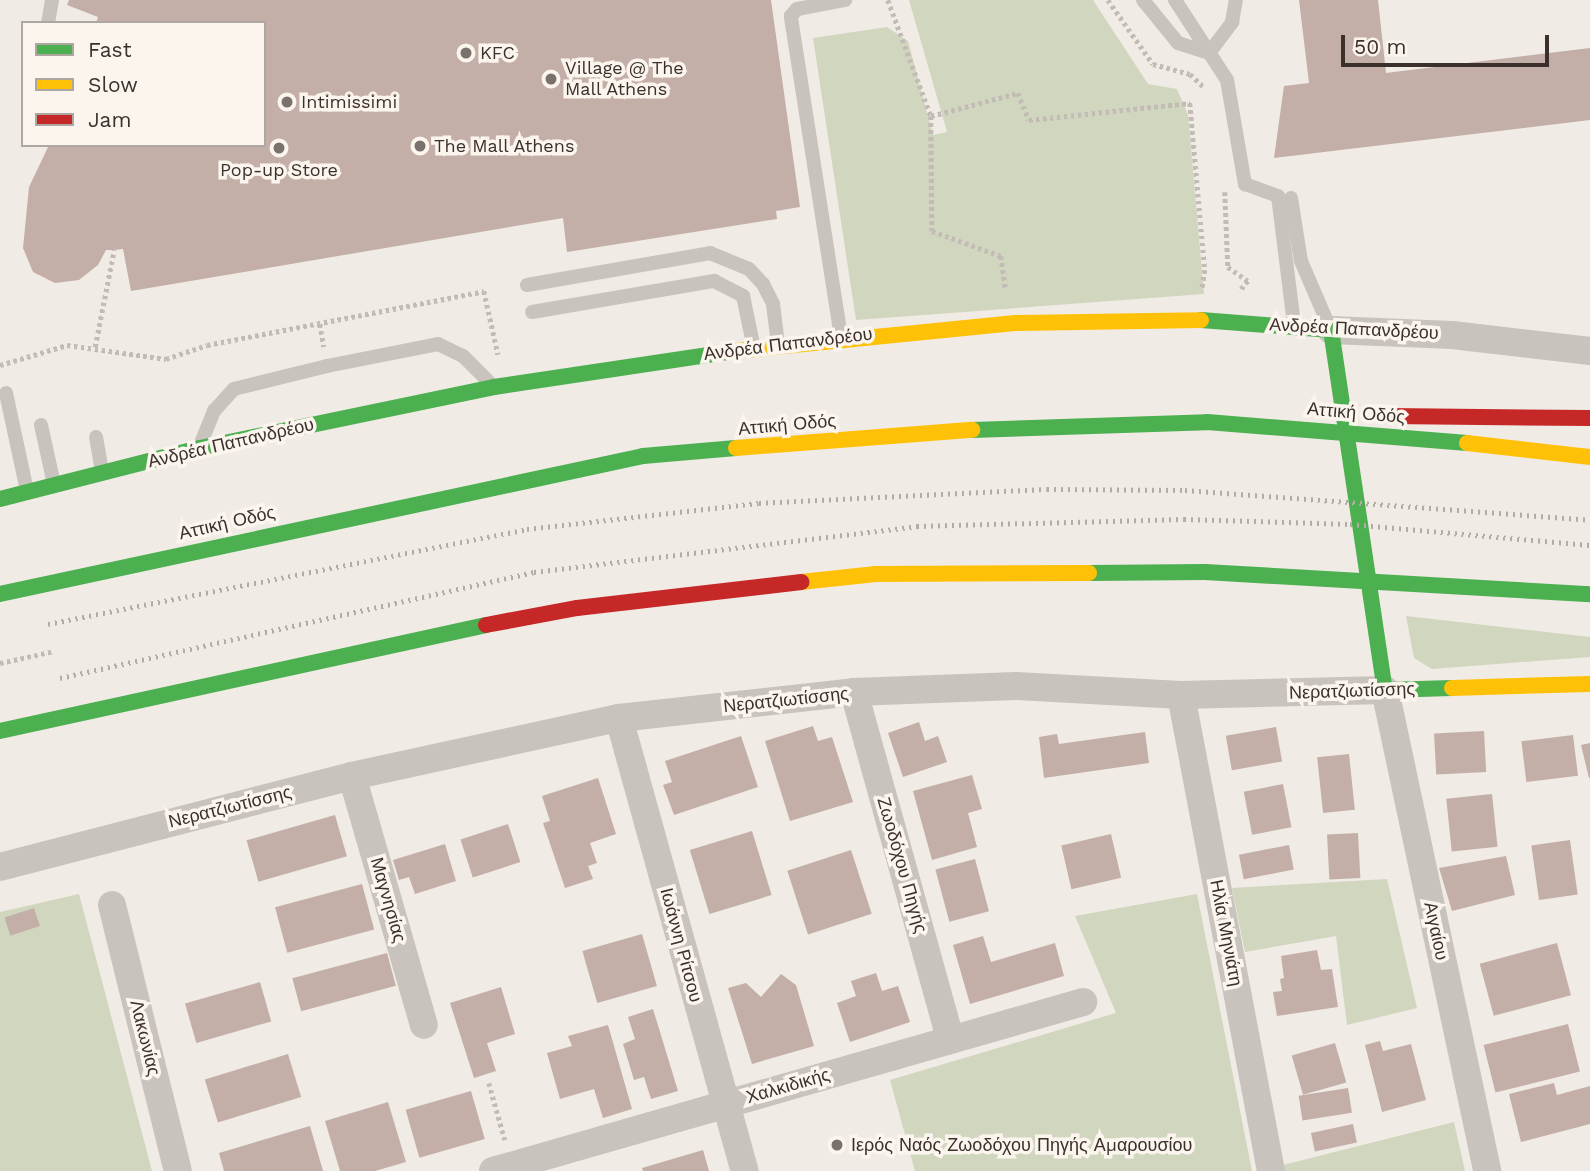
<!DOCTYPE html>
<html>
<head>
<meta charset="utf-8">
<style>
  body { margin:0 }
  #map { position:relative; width:1590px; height:1171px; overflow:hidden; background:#f0ebe5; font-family:"Work Sans",sans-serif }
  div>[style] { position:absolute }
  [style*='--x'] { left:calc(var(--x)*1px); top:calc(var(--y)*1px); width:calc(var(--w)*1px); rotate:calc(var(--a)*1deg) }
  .green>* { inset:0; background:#d1d6bf }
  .building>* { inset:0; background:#c3afa7; transform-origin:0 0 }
  .path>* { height:4.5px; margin-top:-2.25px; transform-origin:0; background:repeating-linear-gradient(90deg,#c2bbb6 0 3.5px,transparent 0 7px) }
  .lane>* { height:14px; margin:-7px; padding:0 7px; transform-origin:7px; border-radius:7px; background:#c9c3be }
  .street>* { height:28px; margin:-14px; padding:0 14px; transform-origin:14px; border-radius:14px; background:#c9c3be }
  .fast>* { height:16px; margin:-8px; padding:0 8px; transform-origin:8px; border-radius:8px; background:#4caf50 }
  .slow>* { height:16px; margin:-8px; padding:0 8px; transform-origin:8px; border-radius:8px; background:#ffc107 }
  .jam>* { height:16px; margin:-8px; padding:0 8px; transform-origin:8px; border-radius:8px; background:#c62828 }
  .rail>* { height:5px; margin-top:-2.5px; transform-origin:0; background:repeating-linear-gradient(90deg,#b1aca8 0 2px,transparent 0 7px) }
  .dots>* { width:19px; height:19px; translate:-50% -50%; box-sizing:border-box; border:4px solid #fbf5ee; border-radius:50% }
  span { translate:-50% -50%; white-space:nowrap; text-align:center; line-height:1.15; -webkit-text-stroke:7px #fbf5ee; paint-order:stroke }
  .poi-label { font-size:18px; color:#3b302b }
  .left { translate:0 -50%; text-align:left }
  .street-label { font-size:18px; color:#3b302b }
  .legend { position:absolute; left:21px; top:21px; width:245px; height:126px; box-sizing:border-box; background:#fbf5ee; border:2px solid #aea6a0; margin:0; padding:9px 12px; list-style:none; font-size:21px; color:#3b302b }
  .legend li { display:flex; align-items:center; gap:14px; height:35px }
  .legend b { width:35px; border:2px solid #aea6a0 }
  .scale { position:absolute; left:1341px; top:35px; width:208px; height:32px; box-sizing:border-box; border:4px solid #3b302b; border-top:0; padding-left:9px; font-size:21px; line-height:24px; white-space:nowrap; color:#3b302b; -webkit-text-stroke:5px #fbf5ee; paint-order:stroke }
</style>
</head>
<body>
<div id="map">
  <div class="green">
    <div style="clip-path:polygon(909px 0,1093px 0,1148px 84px,1177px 89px,1188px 115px,1204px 294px,856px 320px,813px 38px,887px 27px,908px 41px,933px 135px,947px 132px)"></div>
    <div style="clip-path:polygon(1406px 616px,1590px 637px,1590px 657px,1432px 669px,1414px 658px)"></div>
    <div style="clip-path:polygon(1387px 879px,1417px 1008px,1347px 1025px,1336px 936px,1245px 952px,1232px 888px)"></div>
    <div style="clip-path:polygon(79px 894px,152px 1171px,0 1171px,0 912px)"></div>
    <div style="clip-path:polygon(1197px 894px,1252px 1171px,915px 1171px,890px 1080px,1116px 1013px,1075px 916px)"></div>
    <div style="clip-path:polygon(1454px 1122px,1465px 1171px,1284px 1171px,1283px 1165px)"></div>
  </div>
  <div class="building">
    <div style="clip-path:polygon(69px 0,771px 0,800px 207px,776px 211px,777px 219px,567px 252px,563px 218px,131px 291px,123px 249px,114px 250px,106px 250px,98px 265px,79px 280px,55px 283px,33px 272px,23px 248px,29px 187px,49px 145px,264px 145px,264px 23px,96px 23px,98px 17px,67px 5px)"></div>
    <div style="clip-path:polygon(1299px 0,1378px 0,1386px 73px,1590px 48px,1590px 120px,1274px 158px,1284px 86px,1309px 83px)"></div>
    <div style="clip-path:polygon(919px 722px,925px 741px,938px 736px,947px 762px,903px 777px,888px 733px)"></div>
    <div style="clip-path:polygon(813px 726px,818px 741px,832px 737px,853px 802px,790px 821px,765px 741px)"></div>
    <div style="left:1276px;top:727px;width:35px;height:51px;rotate:80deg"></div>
    <div style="left:1484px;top:731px;width:41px;height:50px;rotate:87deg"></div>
    <div style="clip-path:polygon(1145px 732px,1149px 763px,1044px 778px,1039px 737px,1057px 734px,1059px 744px)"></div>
    <div style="left:1573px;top:735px;width:41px;height:52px;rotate:83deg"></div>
    <div style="clip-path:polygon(741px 736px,758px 787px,674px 815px,663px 785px,672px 782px,665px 761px)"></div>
    <div style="clip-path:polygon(1590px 743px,1590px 778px,1589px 778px,1581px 745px)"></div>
    <div style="left:1349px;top:754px;width:56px;height:32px;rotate:84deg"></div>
    <div style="clip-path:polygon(972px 775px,982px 809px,968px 813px,977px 847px,932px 860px,913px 791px)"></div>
    <div style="clip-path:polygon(598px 778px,616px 834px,590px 843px,597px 863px,588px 866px,593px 879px,565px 888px,543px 823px,550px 821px,542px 796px)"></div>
    <div style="left:1283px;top:784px;width:44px;height:40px;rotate:79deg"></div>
    <div style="left:1492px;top:794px;width:53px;height:46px;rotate:84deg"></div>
    <div style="left:335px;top:815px;width:43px;height:92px;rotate:74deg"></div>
    <div style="left:508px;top:824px;width:40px;height:50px;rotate:72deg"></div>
    <div style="left:752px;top:831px;width:67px;height:65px;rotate:73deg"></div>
    <div style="left:1358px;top:833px;width:45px;height:31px;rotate:87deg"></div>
    <div style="left:1111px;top:834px;width:45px;height:51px;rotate:77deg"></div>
    <div style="left:1570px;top:840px;width:55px;height:39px;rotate:82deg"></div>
    <div style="clip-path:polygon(445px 844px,456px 881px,415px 894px,409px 877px,399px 880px,393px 860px)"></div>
    <div style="left:1289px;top:845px;width:25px;height:51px;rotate:79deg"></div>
    <div style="left:851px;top:850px;width:67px;height:67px;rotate:72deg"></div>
    <div style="clip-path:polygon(1506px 856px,1515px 895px,1452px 911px,1439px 868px)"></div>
    <div style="left:975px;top:859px;width:54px;height:41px;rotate:75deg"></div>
    <div style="left:362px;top:884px;width:47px;height:90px;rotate:75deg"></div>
    <div style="left:34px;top:908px;width:19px;height:31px;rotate:72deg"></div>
    <div style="left:642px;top:934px;width:54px;height:62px;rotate:74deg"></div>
    <div style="clip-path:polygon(983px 936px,991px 962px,1055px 943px,1064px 976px,970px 1004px,953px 945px)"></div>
    <div style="left:1557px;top:943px;width:54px;height:80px;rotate:75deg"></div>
    <div style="clip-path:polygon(1317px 950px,1321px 970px,1332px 969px,1338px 1007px,1277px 1016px,1273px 992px,1282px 991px,1280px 979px,1284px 978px,1281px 956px)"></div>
    <div style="left:387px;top:953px;width:34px;height:98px;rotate:75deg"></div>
    <div style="clip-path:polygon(876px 973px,882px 991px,898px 986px,910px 1022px,850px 1042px,837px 1003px,856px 996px,851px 981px)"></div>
    <div style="clip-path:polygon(781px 974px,796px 985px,814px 1046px,752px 1064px,728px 988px,746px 983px,761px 997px)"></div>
    <div style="left:260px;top:982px;width:41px;height:78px;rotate:74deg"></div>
    <div style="clip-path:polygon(501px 987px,515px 1034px,487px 1043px,496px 1071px,474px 1078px,450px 1003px)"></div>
    <div style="clip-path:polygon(653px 1009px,678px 1091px,651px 1099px,644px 1077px,634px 1080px,623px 1044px,635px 1039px,628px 1017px)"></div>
    <div style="left:1568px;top:1024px;width:49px;height:87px;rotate:76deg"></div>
    <div style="clip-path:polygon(608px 1025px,632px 1109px,603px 1118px,594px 1089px,560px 1099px,547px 1053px,572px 1046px,568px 1036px)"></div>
    <div style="clip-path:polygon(1380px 1041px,1383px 1051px,1411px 1044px,1426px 1100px,1382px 1112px,1365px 1045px)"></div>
    <div style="left:1335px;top:1043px;width:41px;height:45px;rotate:74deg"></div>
    <div style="left:288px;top:1054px;width:45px;height:87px;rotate:73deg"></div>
    <div style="clip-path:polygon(1554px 1083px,1557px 1095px,1590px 1086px,1590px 1124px,1521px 1142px,1509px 1094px)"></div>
    <div style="left:1348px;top:1088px;width:25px;height:50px;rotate:81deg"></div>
    <div style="left:471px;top:1091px;width:50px;height:68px;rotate:74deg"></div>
    <div style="clip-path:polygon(388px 1102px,406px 1162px,375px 1171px,340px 1171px,325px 1121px)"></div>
    <div style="left:1353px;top:1124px;width:19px;height:43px;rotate:78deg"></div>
    <div style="clip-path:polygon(310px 1126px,323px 1171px,224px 1171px,219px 1153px)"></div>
    <div style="clip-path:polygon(703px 1150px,709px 1171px,643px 1171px,642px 1168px)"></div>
  </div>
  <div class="path">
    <div style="--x:888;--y:0;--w:124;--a:69.7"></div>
    <div style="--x:931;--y:116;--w:115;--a:89.5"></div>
    <div style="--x:932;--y:231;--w:73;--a:19.9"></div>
    <div style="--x:1001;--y:256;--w:35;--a:82"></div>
    <div style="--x:1108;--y:0;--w:78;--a:54.9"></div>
    <div style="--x:1153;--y:64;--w:38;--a:15"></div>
    <div style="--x:1190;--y:74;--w:19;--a:43"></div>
    <div style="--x:931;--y:116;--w:90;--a:-14.8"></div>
    <div style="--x:1018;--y:93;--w:29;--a:68"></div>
    <div style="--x:1029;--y:120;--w:162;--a:-6"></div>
    <div style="--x:1190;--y:103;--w:168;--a:84.9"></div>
    <div style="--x:1205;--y:270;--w:18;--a:99"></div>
    <div style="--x:1225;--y:192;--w:75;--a:87.7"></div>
    <div style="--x:1228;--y:267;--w:24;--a:35"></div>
    <div style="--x:1248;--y:281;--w:14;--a:129"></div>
    <div style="--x:320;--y:324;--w:23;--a:80"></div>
    <div style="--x:95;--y:347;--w:99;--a:-78.9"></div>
    <div style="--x:0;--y:365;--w:70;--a:-16.6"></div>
    <div style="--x:67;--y:345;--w:100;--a:8"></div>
    <div style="--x:166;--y:359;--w:43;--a:-18.9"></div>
    <div style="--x:207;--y:345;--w:282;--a:-11"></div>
    <div style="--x:484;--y:291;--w:65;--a:77.5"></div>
    <div style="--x:0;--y:663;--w:55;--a:-12.5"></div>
    <div style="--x:489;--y:1083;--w:59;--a:74.3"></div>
  </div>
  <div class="lane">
    <div style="--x:1143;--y:0;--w:55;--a:50.9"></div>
    <div style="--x:1178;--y:43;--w:33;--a:18"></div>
    <div style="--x:1175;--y:0;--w:95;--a:57"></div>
    <div style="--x:1227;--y:80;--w:106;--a:80.2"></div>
    <div style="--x:1245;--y:184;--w:35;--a:20"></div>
    <div style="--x:1278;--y:196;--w:130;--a:82.9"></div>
    <div style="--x:48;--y:23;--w:23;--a:-80"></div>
    <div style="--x:1209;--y:53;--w:39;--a:-53"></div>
    <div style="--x:1232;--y:22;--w:22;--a:-80"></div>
    <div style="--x:1291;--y:198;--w:64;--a:81"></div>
    <div style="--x:1301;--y:261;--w:71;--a:66.7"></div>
    <div style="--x:527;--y:285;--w:186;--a:-9.9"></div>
    <div style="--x:710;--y:253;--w:42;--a:22.3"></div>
    <div style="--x:749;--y:269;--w:21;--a:47"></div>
    <div style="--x:763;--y:284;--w:22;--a:63"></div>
    <div style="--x:773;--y:304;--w:41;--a:83"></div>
    <div style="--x:532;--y:312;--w:185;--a:-9.7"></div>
    <div style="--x:714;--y:281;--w:33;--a:27"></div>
    <div style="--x:743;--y:296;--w:53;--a:78.1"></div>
    <div style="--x:841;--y:337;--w:325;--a:-98.9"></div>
    <div style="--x:791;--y:16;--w:9;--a:-49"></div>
    <div style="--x:797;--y:9;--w:49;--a:-10.6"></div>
    <div style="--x:6;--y:393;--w:100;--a:77.9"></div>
    <div style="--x:41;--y:425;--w:60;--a:77.6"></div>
    <div style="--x:96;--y:437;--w:34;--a:80"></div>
    <div style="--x:201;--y:443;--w:35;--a:-68"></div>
    <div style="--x:214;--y:411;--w:30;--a:-48"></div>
    <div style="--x:234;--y:389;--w:96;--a:-13.9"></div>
    <div style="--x:327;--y:366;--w:113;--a:-11.2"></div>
    <div style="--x:438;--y:344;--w:28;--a:26"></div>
    <div style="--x:463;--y:356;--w:38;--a:45"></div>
  </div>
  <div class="street">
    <div style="--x:1331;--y:330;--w:121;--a:2.4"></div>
    <div style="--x:1452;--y:335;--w:139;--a:6.6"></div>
    <div style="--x:854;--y:692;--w:359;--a:74.5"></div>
    <div style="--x:1181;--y:695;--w:484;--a:79.3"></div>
    <div style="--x:619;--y:718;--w:470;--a:74.5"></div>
    <div style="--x:352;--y:776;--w:259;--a:73.9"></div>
    <div style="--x:0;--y:867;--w:364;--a:-14.5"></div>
    <div style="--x:352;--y:776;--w:273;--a:-12.3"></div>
    <div style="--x:619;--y:718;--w:236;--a:-6.3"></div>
    <div style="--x:854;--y:692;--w:162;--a:-2.1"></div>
    <div style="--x:1016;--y:686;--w:165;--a:3.1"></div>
    <div style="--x:1181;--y:695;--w:204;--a:-1.4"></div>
    <div style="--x:1385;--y:690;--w:492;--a:78"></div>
    <div style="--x:112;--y:905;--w:274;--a:76.1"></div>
    <div style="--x:493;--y:1171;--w:614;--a:-15.98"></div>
  </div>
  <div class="fast">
    <div style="--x:1201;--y:320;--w:130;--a:4.4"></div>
    <div style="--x:1331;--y:330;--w:364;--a:81.5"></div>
    <div style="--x:1385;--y:690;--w:67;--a:-1.7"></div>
    <div style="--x:972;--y:430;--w:235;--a:-1.9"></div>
    <div style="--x:1207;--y:422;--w:261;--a:4.6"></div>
    <div style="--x:0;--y:499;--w:206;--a:-14.3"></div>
    <div style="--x:200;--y:448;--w:300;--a:-11.7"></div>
    <div style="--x:494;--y:387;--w:244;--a:-8.5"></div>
    <div style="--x:1089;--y:573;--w:116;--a:-0.5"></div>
    <div style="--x:1205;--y:572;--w:386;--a:3.3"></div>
    <div style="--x:0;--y:594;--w:658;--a:-12.11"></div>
    <div style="--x:643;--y:456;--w:93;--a:-4.9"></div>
    <div style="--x:0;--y:731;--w:497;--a:-12.3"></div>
  </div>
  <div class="slow">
    <div style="--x:735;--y:351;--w:284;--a:-5.7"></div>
    <div style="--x:1018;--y:323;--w:183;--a:-0.9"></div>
    <div style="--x:1467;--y:443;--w:124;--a:6.5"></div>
    <div style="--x:736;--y:448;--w:237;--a:-4.4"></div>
    <div style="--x:801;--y:582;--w:75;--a:-6.1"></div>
    <div style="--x:876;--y:574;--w:213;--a:-0.3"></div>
    <div style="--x:1452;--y:688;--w:138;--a:-1.7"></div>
  </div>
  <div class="jam">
    <div style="--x:1389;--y:416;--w:201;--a:0.6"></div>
    <div style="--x:486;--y:625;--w:93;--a:-10.6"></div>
    <div style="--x:577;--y:608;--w:226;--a:-6.6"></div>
  </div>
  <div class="rail">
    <div style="--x:48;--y:624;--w:488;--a:-11.2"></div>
    <div style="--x:527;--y:529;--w:233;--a:-6.4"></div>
    <div style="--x:759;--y:503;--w:288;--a:-2.8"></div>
    <div style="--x:1047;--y:489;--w:138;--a:0.4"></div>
    <div style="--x:1185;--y:490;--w:406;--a:4.2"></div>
    <div style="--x:60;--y:678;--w:486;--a:-12.6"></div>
    <div style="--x:534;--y:572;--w:386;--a:-6.8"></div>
    <div style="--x:917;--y:526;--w:267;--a:-1.5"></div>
    <div style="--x:1184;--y:519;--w:166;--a:1.7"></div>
    <div style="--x:1350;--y:524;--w:241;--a:5"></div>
  </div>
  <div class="dots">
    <div style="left:466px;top:53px;background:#7a716c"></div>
    <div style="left:551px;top:79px;background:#7a716c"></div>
    <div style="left:287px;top:102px;background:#7a716c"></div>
    <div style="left:420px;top:146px;background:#7a716c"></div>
    <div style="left:279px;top:148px;background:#7a716c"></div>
    <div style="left:837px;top:1145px;background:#7a716c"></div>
  </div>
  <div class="poi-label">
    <span class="left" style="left:480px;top:53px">KFC</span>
    <span class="left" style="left:565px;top:79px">Village @ The<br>Mall Athens</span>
    <span class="left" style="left:301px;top:102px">Intimissimi</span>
    <span class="left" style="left:434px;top:146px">The Mall Athens</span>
    <span style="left:279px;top:170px">Pop-up Store</span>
    <span class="left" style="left:851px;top:1145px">Ιερός Ναός Ζωοδόχου Πηγής Αμαρουσίου</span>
  </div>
  <div class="street-label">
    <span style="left:1354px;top:329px;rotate:3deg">Ανδρέα Παπανδρέου</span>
    <span style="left:788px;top:344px;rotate:-7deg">Ανδρέα Παπανδρέου</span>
    <span style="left:1356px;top:413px;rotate:5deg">Αττική Οδός</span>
    <span style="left:787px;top:425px;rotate:-5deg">Αττική Οδός</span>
    <span style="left:231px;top:443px;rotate:-13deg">Ανδρέα Παπανδρέου</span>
    <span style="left:227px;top:523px;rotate:-13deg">Αττική Οδός</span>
    <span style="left:1352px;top:691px;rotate:-2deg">Νερατζιωτίσσης</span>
    <span style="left:786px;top:700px;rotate:-6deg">Νερατζιωτίσσης</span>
    <span style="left:230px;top:807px;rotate:-14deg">Νερατζιωτίσσης</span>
    <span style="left:902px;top:865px;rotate:74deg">Ζωοδόχου Πηγής</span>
    <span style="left:388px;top:900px;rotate:74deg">Μαγνησίας</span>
    <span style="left:1436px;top:931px;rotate:78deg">Αιγαίου</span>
    <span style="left:1226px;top:933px;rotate:79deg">Ηλία Μηνιάτη</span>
    <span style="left:681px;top:945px;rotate:75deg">Ιωάννη Ρίτσου</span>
    <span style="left:145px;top:1038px;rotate:76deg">Λακωνίας</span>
    <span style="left:788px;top:1086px;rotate:-16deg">Χαλκιδικής</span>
  </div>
  <ul class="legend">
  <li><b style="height:9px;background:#4caf50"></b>Fast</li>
  <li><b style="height:9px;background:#ffc107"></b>Slow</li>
  <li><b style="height:9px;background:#c62828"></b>Jam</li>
  </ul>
  <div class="scale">50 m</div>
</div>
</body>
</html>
